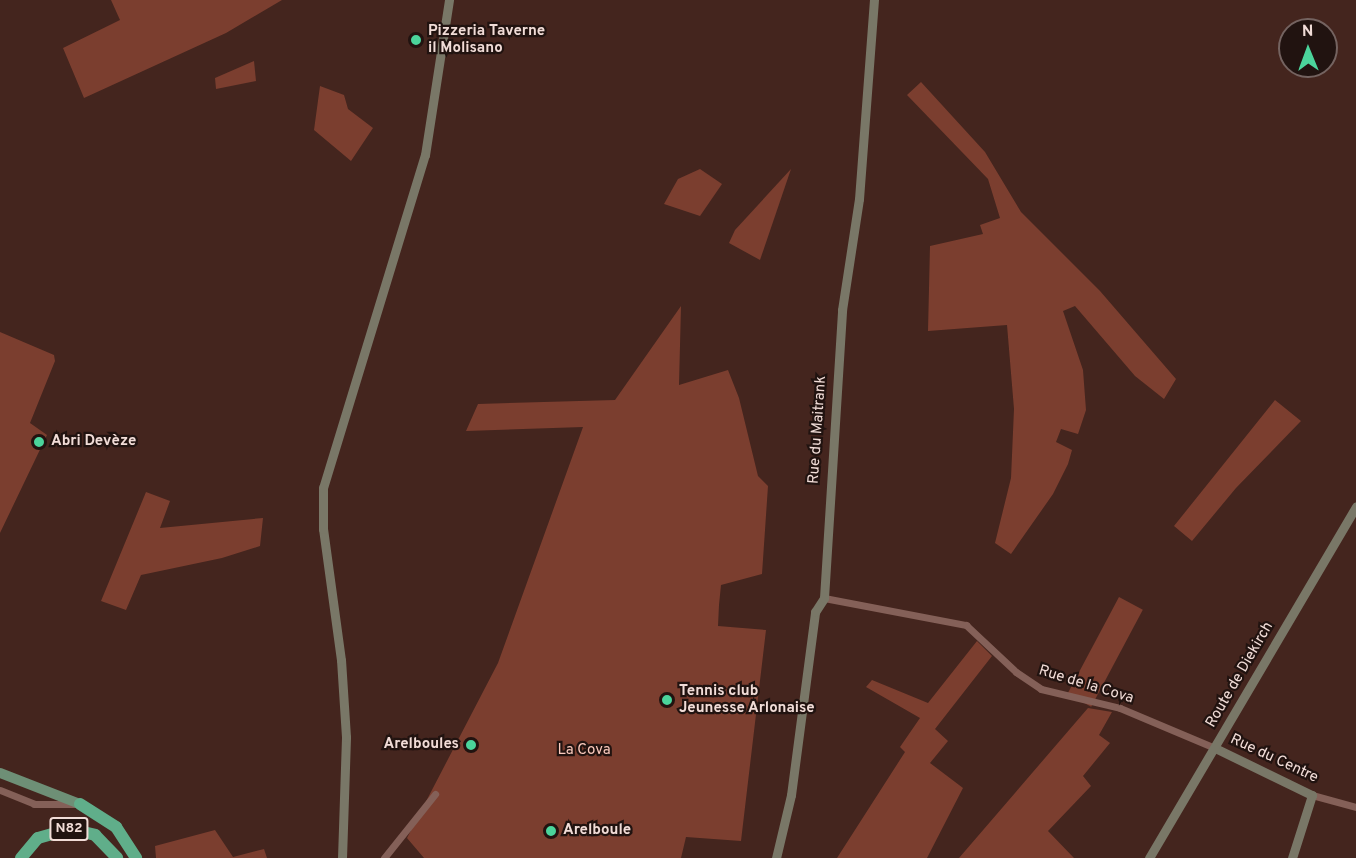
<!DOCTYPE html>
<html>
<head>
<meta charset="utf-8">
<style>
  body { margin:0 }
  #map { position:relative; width:1356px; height:858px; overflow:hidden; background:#44251e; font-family:Overpass,sans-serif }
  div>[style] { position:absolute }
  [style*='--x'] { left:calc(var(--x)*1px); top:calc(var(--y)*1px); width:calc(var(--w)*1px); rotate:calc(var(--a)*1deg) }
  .green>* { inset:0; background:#7b3e2f; transform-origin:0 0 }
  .street>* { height:7px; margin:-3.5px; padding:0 3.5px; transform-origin:3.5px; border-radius:3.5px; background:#846058 }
  .secondary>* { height:9px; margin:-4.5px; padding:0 4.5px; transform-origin:4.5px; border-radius:4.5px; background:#797767 }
  .primary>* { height:10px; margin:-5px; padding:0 5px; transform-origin:5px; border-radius:5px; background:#6e8f76 }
  .highway>* { height:12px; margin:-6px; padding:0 6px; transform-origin:6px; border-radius:6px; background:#60ae8a }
  .dots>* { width:16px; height:16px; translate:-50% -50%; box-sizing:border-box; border:3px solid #211310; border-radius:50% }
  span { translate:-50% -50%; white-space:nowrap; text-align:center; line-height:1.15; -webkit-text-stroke:4.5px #211310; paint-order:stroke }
  .shield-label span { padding:2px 4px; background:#211310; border:2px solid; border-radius:4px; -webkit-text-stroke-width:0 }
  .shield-label { font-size:14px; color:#f1dcd7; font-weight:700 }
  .poi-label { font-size:15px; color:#f1dcd7; font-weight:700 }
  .left { translate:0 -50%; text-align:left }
  .right { translate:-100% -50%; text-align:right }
  .street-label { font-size:15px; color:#f1dcd7 }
  .park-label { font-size:15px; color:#fbcabd }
  .north { position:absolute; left:1278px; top:18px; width:60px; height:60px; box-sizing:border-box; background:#211310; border:2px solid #746360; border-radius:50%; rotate:359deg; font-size:16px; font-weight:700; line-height:24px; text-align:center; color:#f1dcd7 }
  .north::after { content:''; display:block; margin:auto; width:21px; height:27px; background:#4bd49b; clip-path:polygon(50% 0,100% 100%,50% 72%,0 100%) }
</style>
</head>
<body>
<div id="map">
  <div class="green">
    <div style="clip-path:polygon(111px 0,282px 0,226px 33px,84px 98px,63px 48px,120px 20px)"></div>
    <div style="clip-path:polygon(254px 61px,256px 81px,216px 89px,215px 78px)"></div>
    <div style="clip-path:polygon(921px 82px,985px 152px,1021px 212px,1100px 291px,1176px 379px,1164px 399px,1135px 376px,1075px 306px,1063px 311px,1083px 370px,1086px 410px,1078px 434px,1061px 429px,1056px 442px,1072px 450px,1068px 464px,1053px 494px,1011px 554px,995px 543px,1011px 478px,1014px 409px,1007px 325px,928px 331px,930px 246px,983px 234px,980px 225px,1000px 218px,988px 179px,907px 95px)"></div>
    <div style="clip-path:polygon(320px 86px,344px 95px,348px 109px,373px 128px,351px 161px,314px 130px)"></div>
    <div style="clip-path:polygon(700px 169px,722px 184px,700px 216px,664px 204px,678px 179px)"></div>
    <div style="clip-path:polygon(791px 169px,760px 260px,729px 243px,735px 230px)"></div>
    <div style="clip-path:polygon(681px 306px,679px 385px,728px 370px,739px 398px,758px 476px,768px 486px,762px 574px,721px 585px,719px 605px,718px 626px,766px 630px,741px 841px,686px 837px,681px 858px,424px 858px,407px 838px,498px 663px,583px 427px,466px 431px,478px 404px,615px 400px)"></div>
    <div style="clip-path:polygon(0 332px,54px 355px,55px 361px,30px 423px,47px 435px,0 533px)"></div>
    <div style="clip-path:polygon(1275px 400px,1301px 421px,1236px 488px,1192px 541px,1174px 526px)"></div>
    <div style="clip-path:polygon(146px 492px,170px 501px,160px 528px,263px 518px,260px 546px,222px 558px,141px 575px,126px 610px,101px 601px)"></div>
    <div style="left:1119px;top:597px;width:27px;height:110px;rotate:28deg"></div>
    <div style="clip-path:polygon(977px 641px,992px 656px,935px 729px,948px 741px,930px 763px,963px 788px,927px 858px,837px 858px,905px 752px,900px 747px,920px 718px,866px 687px,872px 680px,928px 703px)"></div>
    <div style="clip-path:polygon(1088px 708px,1112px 712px,1099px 735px,1110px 743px,1083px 776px,1091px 786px,1048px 831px,1074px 858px,959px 858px)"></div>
    <div style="clip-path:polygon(215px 830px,233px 857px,264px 849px,267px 858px,156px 858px,155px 846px)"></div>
  </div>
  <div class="street">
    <div style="--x:824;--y:598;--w:145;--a:10.8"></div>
    <div style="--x:966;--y:625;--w:69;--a:43.2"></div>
    <div style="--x:1016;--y:672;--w:30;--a:34"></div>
    <div style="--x:1041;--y:689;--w:81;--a:13.5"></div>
    <div style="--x:1120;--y:708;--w:103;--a:22.8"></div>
    <div style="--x:0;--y:790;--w:37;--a:22"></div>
    <div style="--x:34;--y:804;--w:44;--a:0"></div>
    <div style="--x:1312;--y:795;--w:46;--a:15.3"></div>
    <div style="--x:384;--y:858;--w:82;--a:-51.4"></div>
  </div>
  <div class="secondary">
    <div style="--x:1215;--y:748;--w:108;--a:25.9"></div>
    <div style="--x:1312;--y:795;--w:66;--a:107.6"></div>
    <div style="--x:342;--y:858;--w:121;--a:-88.1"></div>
    <div style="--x:346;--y:737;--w:77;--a:-93.7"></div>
    <div style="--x:341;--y:660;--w:132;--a:-97.8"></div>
    <div style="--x:323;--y:529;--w:41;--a:-90"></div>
    <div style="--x:323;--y:488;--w:348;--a:-73"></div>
    <div style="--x:425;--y:155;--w:157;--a:-81.2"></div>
    <div style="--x:776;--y:858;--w:65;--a:-76.6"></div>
    <div style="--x:791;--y:795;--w:185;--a:-82.5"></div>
    <div style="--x:815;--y:612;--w:17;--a:-57"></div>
    <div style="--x:824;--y:598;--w:289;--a:-86.4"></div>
    <div style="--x:842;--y:310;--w:112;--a:-81.3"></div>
    <div style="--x:859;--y:199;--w:200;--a:-85.7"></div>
    <div style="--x:1149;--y:858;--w:408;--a:-59.5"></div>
  </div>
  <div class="primary">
    <div style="--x:0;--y:773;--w:86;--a:21.2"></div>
  </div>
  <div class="highway">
    <div style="--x:80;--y:804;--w:43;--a:32.6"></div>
    <div style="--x:116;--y:827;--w:37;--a:57"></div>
    <div style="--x:21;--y:858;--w:26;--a:-50"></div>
    <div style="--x:38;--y:838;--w:33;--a:-16"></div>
    <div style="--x:70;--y:829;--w:26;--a:13"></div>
    <div style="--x:95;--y:835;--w:32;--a:46"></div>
  </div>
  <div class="dots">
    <div style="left:416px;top:40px;background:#4bd49b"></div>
    <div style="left:39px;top:442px;background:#4bd49b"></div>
    <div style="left:667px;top:700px;background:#4bd49b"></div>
    <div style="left:471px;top:745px;background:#4bd49b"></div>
    <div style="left:551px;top:831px;background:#4bd49b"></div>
  </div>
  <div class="shield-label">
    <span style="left:69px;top:829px">N82</span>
  </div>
  <div class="poi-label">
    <span class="left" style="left:428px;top:40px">Pizzeria Taverne<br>il Molisano</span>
    <span class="left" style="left:51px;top:442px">Abri Devèze</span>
    <span class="left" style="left:679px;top:700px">Tennis club<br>Jeunesse Arlonaise</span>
    <span class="right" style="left:459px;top:745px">Arelboules</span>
    <span class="left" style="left:563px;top:831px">Arelboule</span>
  </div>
  <div class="street-label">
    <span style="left:818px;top:430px;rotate:-86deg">Rue du Maitrank</span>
    <span style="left:1240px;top:675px;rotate:-60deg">Route de Diekirch</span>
    <span style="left:1086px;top:685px;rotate:17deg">Rue de la Cova</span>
    <span style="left:1274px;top:759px;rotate:25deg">Rue du Centre</span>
  </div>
  <div class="park-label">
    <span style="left:584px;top:751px">La Cova</span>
  </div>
  <div class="north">N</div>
</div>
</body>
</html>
